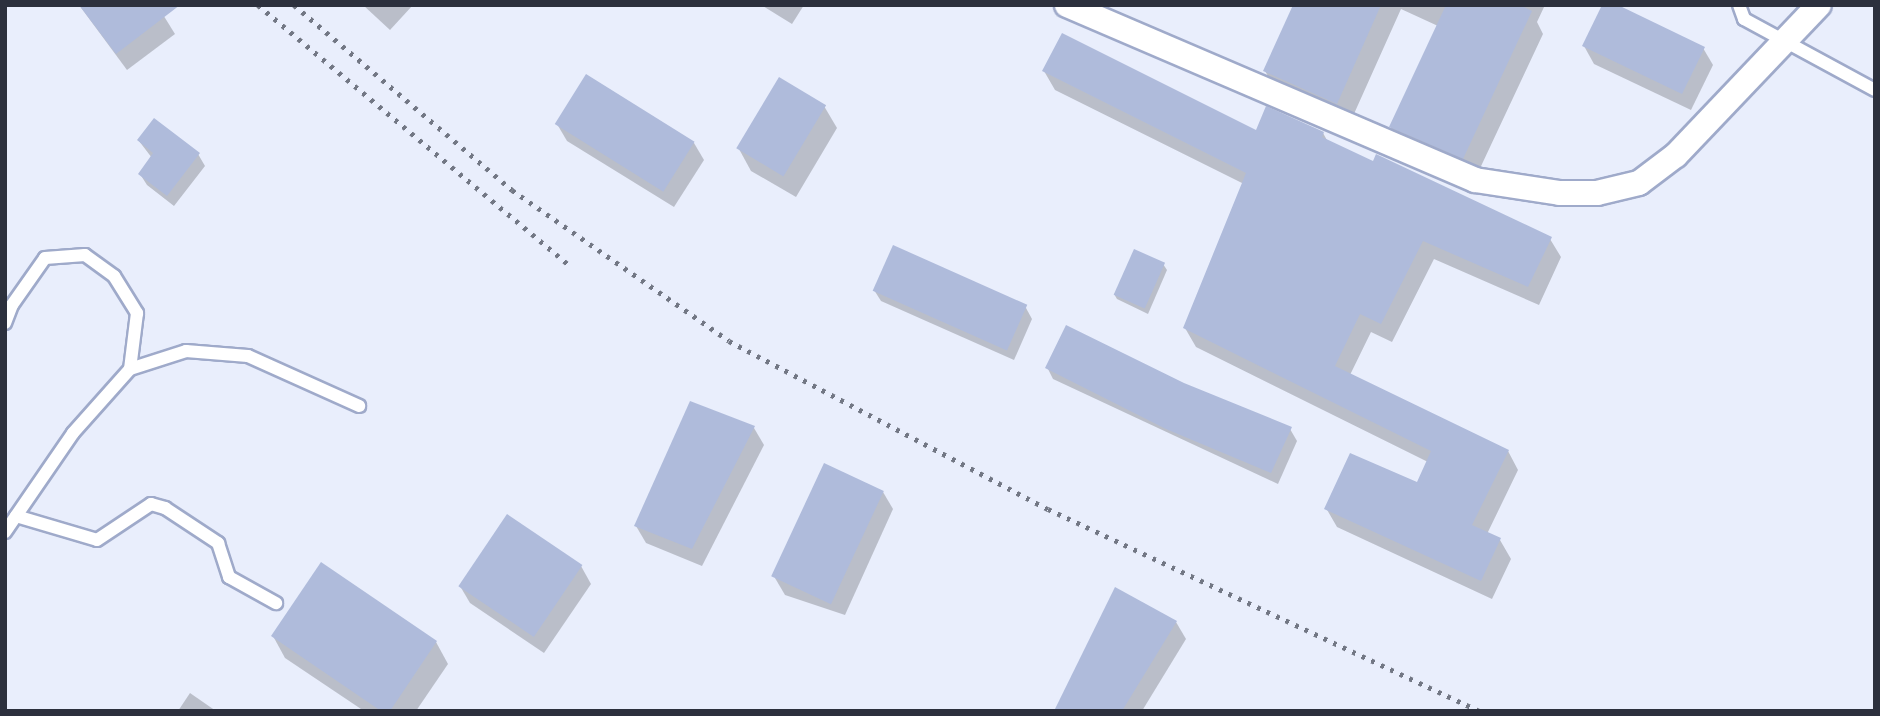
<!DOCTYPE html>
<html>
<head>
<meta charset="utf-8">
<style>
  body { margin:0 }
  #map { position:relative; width:1880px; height:716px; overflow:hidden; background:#e9eefc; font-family:"Source Sans 3",sans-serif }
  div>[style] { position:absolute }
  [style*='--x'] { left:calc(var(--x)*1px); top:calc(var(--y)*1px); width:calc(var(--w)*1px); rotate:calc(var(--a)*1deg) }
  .shadow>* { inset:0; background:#0003 }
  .building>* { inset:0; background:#afbbdb; transform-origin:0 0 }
  .roads { filter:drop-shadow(2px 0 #9faaca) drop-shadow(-2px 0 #9faaca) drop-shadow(0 2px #9faaca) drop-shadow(0 -2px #9faaca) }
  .service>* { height:12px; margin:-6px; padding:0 6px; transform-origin:6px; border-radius:6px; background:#fff }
  .minor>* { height:24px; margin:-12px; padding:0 12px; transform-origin:12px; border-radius:12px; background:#fff }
  .rail>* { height:5px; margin-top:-2.5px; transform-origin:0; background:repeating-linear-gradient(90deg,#727784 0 3.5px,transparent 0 10.5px) }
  span { translate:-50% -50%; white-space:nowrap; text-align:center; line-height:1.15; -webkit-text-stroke:5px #e9eefc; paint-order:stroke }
  .frame { position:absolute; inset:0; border:7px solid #2c303d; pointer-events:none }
</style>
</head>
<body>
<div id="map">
  <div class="shadow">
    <div style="clip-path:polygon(79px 5px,157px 5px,175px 34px,127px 70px)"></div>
    <div style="clip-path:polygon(363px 5px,413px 5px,390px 30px)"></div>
    <div style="clip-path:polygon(761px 5px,804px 5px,792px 24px)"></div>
    <div style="clip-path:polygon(1295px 5px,1545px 5px,1537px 22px,1543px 34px,1475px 179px,1404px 149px,1391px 127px,1438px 26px,1401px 9px,1349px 125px,1278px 93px,1265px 71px)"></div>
    <div style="clip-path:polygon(1584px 46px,1703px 48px,1713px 65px,1691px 110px,1594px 64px)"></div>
    <div style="clip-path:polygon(1044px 71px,1257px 132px,1323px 133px,1328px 142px,1550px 239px,1561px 257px,1539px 305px,1434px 259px,1392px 342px,1371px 332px,1350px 375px,1508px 451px,1518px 470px,1487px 534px,1500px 540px,1511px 559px,1492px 599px,1337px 527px,1326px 508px,1418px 484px,1428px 462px,1196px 347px,1185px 328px,1244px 184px,1055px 90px)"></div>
    <div style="clip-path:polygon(824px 106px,837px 128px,796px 197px,751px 171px,739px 149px)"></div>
    <div style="clip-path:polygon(557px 124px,694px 143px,704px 160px,674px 207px,567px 141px)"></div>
    <div style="clip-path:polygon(139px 141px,198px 154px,205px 166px,174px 206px,147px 185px,140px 174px,152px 158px)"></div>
    <div style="clip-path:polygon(1163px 264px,1167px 270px,1148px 314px,1117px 299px,1114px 294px)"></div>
    <div style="clip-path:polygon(874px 290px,1026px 308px,1032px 319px,1014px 360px,881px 301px)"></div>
    <div style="clip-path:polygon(1047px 367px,1183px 384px,1290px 429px,1297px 441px,1278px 484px,1053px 379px)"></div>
    <div style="clip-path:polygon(691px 404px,754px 428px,764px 445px,702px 566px,646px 543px,636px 526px)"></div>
    <div style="clip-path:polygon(883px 492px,893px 509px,845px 615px,785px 595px,775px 578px)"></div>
    <div style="clip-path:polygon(581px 566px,591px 584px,544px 653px,470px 603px,460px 586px)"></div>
    <div style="clip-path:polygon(1176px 622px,1186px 639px,1142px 711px,1056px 711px)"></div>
    <div style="clip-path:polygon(273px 636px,436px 642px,448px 664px,416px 711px,364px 711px,285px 658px)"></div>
    <div style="clip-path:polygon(190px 693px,216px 711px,178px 711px)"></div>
  </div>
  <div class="building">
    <div style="clip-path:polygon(79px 5px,180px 5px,116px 54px)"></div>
    <div style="clip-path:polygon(1293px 5px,1381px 5px,1337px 104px,1263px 71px)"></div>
    <div style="clip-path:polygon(1446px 5px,1520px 5px,1532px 11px,1463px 159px,1389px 127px)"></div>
    <div style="clip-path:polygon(1602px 5px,1618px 5px,1705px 47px,1682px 94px,1582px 46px)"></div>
    <div style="clip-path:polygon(1062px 33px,1256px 130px,1266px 106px,1324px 132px,1322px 137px,1373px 161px,1376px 154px,1552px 237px,1528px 287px,1423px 241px,1381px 324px,1360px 314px,1335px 366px,1509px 450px,1472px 525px,1501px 538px,1481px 581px,1324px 509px,1350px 453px,1417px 482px,1431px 451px,1183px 328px,1246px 173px,1042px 71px)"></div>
    <div style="left:586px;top:74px;width:128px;height:59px;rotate:32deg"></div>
    <div style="left:779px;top:77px;width:55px;height:83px;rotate:31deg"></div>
    <div style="clip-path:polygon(154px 118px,200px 153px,167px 196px,138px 174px,153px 153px,137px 140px)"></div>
    <div style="left:893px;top:245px;width:147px;height:50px;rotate:24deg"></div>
    <div style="left:1134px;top:249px;width:34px;height:50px;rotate:24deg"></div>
    <div style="clip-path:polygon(1066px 325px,1184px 383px,1292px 427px,1271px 473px,1166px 429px,1045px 368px)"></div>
    <div style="clip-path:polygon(690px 401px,755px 426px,692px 549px,634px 526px)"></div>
    <div style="left:824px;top:463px;width:66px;height:125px;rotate:25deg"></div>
    <div style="left:507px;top:514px;width:91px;height:87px;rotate:34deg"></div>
    <div style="clip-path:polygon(321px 562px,437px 641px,390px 711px,381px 711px,271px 636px)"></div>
    <div style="clip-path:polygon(1115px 587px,1177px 621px,1122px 711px,1054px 711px)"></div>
  </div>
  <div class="roads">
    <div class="service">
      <div style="--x:1739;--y:5;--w:15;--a:70"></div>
      <div style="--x:1744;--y:19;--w:149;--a:28.5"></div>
      <div style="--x:5;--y:323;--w:19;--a:-69"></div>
      <div style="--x:12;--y:305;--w:57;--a:-54.9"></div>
      <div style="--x:45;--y:258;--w:40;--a:-4.3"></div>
      <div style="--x:85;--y:255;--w:36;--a:36"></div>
      <div style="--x:114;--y:276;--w:44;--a:58.1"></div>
      <div style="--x:137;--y:313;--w:56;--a:97.1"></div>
      <div style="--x:16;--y:516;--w:84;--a:16.5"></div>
      <div style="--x:97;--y:540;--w:65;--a:-33.7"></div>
      <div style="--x:151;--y:504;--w:15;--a:16"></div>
      <div style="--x:165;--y:508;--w:64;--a:33.4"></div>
      <div style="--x:218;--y:543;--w:36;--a:72"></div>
      <div style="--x:229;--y:577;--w:54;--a:29"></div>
      <div style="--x:5;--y:532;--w:120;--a:-55.5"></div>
      <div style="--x:73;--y:433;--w:86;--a:-48.3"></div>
      <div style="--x:130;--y:369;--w:59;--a:-17.8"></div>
      <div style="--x:186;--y:351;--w:62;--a:4.6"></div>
      <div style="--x:248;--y:356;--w:122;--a:24.2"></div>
    </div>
    <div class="minor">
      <div style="--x:1067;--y:5;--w:444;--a:23.2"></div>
      <div style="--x:1475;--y:180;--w:86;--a:8.7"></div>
      <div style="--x:1560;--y:193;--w:37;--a:0"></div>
      <div style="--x:1597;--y:193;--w:43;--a:-13.4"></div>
      <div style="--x:1639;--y:183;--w:46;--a:-37.1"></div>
      <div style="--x:1676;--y:155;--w:207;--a:-46.4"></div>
    </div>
  </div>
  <div class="rail">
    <div style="--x:258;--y:5;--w:404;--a:39.9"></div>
    <div style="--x:294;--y:5;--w:286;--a:40.3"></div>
    <div style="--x:512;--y:190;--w:264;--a:34.8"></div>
    <div style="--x:729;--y:341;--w:361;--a:27.8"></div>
    <div style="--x:1048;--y:509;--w:477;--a:25.1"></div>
  </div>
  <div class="frame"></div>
</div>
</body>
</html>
